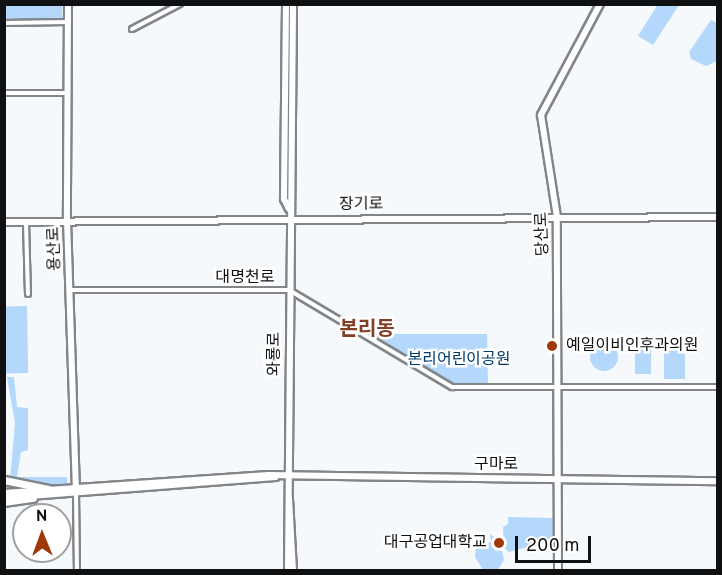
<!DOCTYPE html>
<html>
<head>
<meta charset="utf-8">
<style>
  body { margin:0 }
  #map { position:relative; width:722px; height:575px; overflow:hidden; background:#f5f9fc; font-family:Overpass,"Noto Sans KR",sans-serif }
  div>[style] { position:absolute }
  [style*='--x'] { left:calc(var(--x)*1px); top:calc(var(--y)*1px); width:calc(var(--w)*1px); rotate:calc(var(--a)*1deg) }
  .green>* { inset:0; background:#b4d7fc; transform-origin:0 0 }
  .round { border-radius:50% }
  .roads { filter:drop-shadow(2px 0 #828589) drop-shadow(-2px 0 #828589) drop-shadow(0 2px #828589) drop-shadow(0 -2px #828589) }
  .minor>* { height:4px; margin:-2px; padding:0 2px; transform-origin:2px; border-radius:2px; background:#fff }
  .major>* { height:6px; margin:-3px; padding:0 3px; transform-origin:3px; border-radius:3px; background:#fff }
  .highway>* { height:7px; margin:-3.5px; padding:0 3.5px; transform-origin:3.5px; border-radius:3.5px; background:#fff }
  .dots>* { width:16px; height:16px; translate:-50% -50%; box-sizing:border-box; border:3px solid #fff; border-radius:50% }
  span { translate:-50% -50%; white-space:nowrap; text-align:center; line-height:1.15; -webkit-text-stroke:5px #fff; paint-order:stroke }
  .street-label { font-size:16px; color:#0f1012 }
  .poi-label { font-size:16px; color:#0f1012 }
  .left { translate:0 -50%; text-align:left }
  .right { translate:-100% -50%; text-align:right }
  .park-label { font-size:16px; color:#003c6b }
  .quarter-label { font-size:20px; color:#823f25; font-weight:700 }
  .frame { position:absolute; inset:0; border:6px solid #0f1012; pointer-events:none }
  .north { position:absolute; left:12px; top:503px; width:60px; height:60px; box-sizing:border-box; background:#fff; border:2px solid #9f9fa0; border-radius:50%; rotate:359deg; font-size:16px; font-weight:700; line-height:24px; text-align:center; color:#0f1012 }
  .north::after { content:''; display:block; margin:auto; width:21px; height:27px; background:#9f3a08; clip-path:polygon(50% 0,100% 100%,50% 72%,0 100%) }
  .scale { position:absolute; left:515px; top:536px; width:76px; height:27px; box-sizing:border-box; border:3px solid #0f1012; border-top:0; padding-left:8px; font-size:18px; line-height:21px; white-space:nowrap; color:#0f1012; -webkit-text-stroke:4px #fff; paint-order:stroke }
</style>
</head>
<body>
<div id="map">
  <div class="green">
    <div style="clip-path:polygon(658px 4px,679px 5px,653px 45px,638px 36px)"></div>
    <div style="left:4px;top:5px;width:58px;height:17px"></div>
    <div style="clip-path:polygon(711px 20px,717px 23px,717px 61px,706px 66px,691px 59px,689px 52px)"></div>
    <div style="left:27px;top:306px;width:67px;height:23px;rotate:89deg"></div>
    <div style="clip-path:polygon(376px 334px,487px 334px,488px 384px,452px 384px,376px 339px)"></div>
    <div class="round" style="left:590px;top:343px;width:28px;height:28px"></div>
    <div style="left:635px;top:347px;width:16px;height:27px"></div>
    <div style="left:664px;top:350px;width:21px;height:29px"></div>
    <div style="clip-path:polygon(7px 377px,14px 377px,17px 407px,28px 408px,28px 450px,21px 452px,17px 477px,67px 477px,67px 485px,32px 486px,10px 480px,15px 423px)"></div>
    <div style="clip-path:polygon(508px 517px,553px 518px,553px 540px,509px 552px,504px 548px,503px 527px,508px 524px)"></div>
    <div style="clip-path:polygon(490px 534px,500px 542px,504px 560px,498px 570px,483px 570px,475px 557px,476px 544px,491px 542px)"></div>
  </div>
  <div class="roads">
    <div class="minor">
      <div style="--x:4;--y:23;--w:63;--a:-0.9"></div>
      <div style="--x:132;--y:29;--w:54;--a:-27.5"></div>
      <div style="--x:4;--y:93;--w:64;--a:0"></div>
      <div style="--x:26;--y:223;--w:71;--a:88.4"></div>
      <div style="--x:70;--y:290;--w:219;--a:0"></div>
      <div style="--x:289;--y:290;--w:190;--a:30.8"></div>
      <div style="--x:452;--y:387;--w:266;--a:0"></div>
      <div style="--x:76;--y:493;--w:77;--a:89.3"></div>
    </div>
    <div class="major">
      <div style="--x:68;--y:4;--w:216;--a:90.3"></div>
      <div style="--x:67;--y:220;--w:273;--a:88.1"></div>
      <div style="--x:286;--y:4;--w:195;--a:90.6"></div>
      <div style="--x:284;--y:199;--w:11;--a:63"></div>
      <div style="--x:4;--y:222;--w:714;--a:-0.4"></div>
      <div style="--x:4;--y:493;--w:265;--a:-3.9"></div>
      <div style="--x:268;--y:475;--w:450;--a:0.8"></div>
      <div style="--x:4;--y:498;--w:272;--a:-4.4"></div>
      <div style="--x:289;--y:499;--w:71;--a:86.8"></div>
      <div style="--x:4;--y:503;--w:30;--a:-8"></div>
      <div style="--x:288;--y:570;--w:566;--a:-89.49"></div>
      <div style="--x:558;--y:570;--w:353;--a:-90.2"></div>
      <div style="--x:557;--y:217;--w:103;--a:-98.9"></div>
      <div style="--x:541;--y:115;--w:126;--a:-62"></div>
    </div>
    <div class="highway">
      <div style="--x:4;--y:480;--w:45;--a:11.6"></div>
    </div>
  </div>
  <div class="dots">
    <div style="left:552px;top:346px;background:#9f3a08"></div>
    <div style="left:499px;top:543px;background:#9f3a08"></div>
  </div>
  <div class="street-label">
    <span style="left:361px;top:205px;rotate:-1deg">장기로</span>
    <span style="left:543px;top:234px;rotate:-92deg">당산로</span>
    <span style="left:55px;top:249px;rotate:-92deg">용산로</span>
    <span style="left:245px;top:278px">대명천로</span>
    <span style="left:275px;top:354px;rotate:-90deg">와룡로</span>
    <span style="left:496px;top:465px">구마로</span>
  </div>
  <div class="poi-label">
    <span class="left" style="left:566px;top:346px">예일이비인후과의원</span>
    <span class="right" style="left:487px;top:543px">대구공업대학교</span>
  </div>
  <div class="park-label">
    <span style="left:459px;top:360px">본리어린이공원</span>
  </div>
  <div class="quarter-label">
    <span style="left:367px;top:330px">본리동</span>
  </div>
  <div class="frame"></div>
  <div class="north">N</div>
  <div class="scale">200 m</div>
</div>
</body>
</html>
